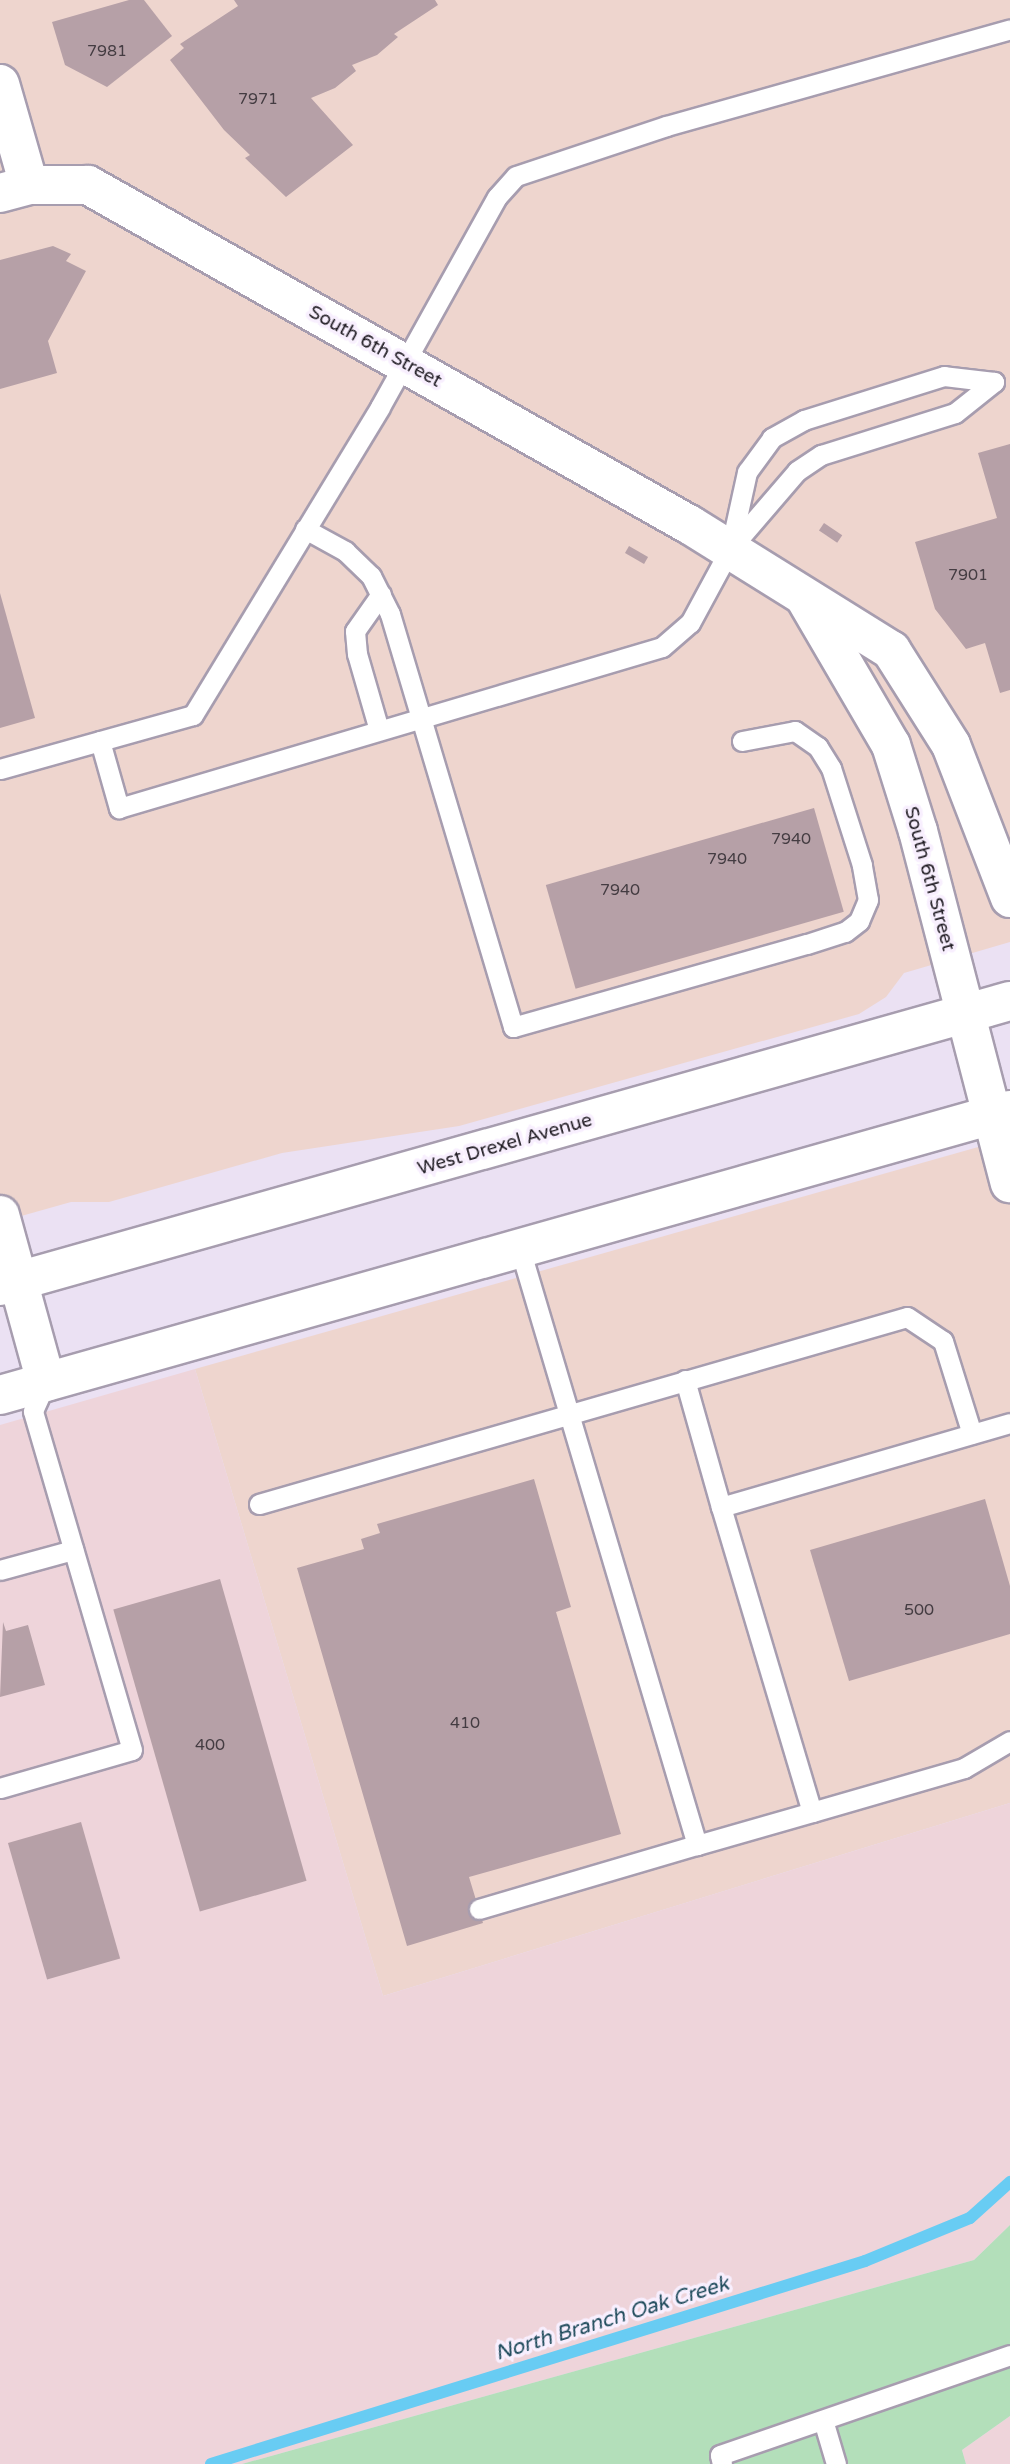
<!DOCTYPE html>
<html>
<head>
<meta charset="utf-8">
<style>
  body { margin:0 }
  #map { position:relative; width:1010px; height:2464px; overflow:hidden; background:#ebe1f3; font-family:"Varela Round",sans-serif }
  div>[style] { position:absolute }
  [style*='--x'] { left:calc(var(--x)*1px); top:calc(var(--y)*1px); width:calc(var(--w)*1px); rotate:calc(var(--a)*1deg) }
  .commercial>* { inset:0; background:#eed5ce }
  .industrial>* { inset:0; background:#eed4da }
  .green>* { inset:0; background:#b3dfba }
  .stream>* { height:12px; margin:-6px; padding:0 6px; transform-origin:6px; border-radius:6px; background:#68ccf3 }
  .building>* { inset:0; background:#b6a0a7; transform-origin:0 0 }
  .roads { filter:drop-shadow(2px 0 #a79daf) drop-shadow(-2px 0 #a79daf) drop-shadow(0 2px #a79daf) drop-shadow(0 -2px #a79daf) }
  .lane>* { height:19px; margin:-9.5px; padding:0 9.5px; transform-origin:9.5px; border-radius:9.5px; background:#fff }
  .street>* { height:38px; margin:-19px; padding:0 19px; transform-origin:19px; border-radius:19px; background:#fff }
  .secondary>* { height:38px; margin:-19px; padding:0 19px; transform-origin:19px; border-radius:19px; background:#fff }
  span { translate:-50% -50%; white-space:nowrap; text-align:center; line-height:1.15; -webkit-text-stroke:7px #f8effe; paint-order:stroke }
  .number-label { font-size:16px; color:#443c42 }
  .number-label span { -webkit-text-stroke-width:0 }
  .street-label { font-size:19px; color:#1e1a21 }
  .water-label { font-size:21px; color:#1e4a5b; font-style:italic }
</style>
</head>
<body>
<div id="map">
  <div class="commercial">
    <div style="clip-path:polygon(0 0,1010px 0,1010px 942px,904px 973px,886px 997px,859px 1014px,459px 1126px,282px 1153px,109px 1202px,71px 1202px,0 1222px)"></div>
    <div style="clip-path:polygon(1010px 1138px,1010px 1803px,383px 1996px,195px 1369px)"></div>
  </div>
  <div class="industrial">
    <div style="clip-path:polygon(195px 1369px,383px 1996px,1010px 1803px,1010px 2225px,974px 2260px,242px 2464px,0 2464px,0 1425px)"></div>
    <div style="clip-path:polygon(1010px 2416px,1010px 2464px,966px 2464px,962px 2450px)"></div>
  </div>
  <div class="green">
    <div style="clip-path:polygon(1010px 2225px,1010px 2416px,962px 2450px,966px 2464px,242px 2464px,974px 2260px)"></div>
  </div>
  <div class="stream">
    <div style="--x:211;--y:2464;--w:685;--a:-17.24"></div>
    <div style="--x:865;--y:2261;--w:113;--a:-22.3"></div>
    <div style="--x:970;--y:2218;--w:54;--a:-42"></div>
  </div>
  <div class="building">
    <div style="clip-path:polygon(129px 0,144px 0,172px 36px,107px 87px,65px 65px,52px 22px)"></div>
    <div style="clip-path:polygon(234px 0,435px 0,438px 5px,394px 34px,398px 37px,377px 55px,352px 65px,356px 71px,335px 88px,311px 98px,353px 145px,286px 197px,245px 158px,250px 155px,224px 130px,170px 60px,184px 48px,180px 44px,238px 6px)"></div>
    <div style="clip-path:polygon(53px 246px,71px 254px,66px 261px,86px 271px,48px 341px,57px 373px,0 389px,0 260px)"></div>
    <div style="clip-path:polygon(1010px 444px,1010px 690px,1000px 693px,985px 643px,966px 649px,935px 609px,915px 542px,997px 518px,978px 453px)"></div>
    <div style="left:824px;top:523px;width:22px;height:9px;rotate:34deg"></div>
    <div style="left:629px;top:546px;width:22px;height:8px;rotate:30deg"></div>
    <div style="clip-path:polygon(0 593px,35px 718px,0 728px)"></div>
    <div style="left:814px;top:808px;width:108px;height:279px;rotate:74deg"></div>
    <div style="clip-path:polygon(534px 1479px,571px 1607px,556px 1612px,621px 1834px,469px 1877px,483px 1923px,407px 1946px,297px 1568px,364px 1549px,361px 1539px,380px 1533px,377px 1524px)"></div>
    <div style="clip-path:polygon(985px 1499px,1010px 1586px,1010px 1634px,849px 1681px,810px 1550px)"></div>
    <div style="left:220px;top:1579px;width:314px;height:111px;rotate:74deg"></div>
    <div style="clip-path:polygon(3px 1622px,6px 1631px,28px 1625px,45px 1685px,0 1697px)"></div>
    <div style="left:81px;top:1822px;width:142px;height:76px;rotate:74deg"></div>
  </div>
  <div class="roads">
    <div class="lane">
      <div style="--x:305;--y:529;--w:46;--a:28.8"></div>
      <div style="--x:345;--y:551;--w:36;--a:44"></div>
      <div style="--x:371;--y:576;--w:42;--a:63.4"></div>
      <div style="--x:390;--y:614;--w:431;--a:73.4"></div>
      <div style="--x:513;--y:1027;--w:305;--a:-15.8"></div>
      <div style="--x:807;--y:944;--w:40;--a:-18"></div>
      <div style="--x:845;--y:932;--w:18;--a:-38"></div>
      <div style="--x:859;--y:921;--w:23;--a:-67"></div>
      <div style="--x:868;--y:900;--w:36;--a:-100"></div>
      <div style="--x:862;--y:865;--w:102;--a:-107.7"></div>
      <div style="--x:831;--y:768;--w:25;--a:-122"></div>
      <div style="--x:818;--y:747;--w:28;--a:-145"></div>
      <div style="--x:795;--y:731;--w:54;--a:169.3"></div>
      <div style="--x:379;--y:730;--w:79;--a:-106.1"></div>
      <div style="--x:357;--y:654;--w:23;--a:-95"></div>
      <div style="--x:355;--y:631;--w:45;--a:-54.9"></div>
      <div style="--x:100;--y:741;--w:70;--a:74.2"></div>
      <div style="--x:119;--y:808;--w:566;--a:-16.52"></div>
      <div style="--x:662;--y:647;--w:37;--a:-41"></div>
      <div style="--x:690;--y:623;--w:84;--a:-61.6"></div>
      <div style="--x:730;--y:549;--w:103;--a:-49.3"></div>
      <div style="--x:797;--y:471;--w:29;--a:-34"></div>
      <div style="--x:821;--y:455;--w:140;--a:-17.4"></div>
      <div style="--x:955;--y:413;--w:50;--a:-38.5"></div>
      <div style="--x:994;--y:382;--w:50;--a:-173.2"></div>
      <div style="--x:944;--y:376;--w:147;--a:162.6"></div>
      <div style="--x:804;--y:420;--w:37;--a:151"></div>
      <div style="--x:772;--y:438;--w:42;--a:126.3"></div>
      <div style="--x:747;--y:472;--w:79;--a:102.4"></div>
      <div style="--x:0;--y:769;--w:200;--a:-15.6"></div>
      <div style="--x:193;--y:715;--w:360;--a:-58.7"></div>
      <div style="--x:380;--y:407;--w:240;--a:-60.9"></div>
      <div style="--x:497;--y:197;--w:28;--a:-48"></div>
      <div style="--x:516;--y:176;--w:158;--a:-18.4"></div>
      <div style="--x:666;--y:126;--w:357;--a:-15.7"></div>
      <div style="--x:520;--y:1249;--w:622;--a:73.46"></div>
      <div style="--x:697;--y:1845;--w:120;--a:-16"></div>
      <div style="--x:685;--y:1380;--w:132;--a:74.2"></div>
      <div style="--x:1010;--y:1423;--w:301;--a:163.8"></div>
      <div style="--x:721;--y:1507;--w:318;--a:73.4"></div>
      <div style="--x:812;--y:1812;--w:158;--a:-16.1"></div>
      <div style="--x:964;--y:1768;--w:53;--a:-30.4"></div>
      <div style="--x:259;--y:1504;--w:674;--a:-16.1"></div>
      <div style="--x:907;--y:1317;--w:43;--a:33.7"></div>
      <div style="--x:943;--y:1341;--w:97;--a:72.7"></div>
      <div style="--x:0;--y:1570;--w:76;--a:-15.3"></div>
      <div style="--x:0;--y:1788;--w:137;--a:-16.1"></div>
      <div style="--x:132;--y:1750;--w:353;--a:-106.3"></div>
      <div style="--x:33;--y:1411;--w:32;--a:-66"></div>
      <div style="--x:479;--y:1909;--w:227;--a:-16.4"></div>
      <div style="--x:823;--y:2420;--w:46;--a:73.5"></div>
      <div style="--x:722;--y:2464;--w:9;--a:-103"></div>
      <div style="--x:720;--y:2455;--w:307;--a:-19"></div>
    </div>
    <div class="street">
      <div style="--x:0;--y:193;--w:30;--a:-15"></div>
      <div style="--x:0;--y:1215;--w:173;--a:74.6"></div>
    </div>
    <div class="secondary">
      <div style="--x:0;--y:84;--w:105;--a:74"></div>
      <div style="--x:29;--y:185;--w:59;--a:0"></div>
      <div style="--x:88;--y:185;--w:691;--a:29.46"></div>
      <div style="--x:690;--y:525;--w:237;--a:31.9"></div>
      <div style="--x:891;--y:650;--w:112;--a:57.7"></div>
      <div style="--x:951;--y:745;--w:164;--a:68.9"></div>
      <div style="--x:805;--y:598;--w:170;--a:59.7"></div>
      <div style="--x:891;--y:745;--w:90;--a:72.6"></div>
      <div style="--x:918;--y:831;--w:364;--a:75.4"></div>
      <div style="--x:0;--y:1286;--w:1049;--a:-15.76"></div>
      <div style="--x:0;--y:1395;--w:1049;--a:-15.76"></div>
    </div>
  </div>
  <div class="number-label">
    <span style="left:107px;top:51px">7981</span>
    <span style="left:258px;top:99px">7971</span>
    <span style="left:968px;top:575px">7901</span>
    <span style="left:791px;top:839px">7940</span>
    <span style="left:727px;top:859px">7940</span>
    <span style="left:620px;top:890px">7940</span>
    <span style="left:919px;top:1610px">500</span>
    <span style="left:465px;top:1723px">410</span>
    <span style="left:210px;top:1745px">400</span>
  </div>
  <div class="street-label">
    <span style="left:375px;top:347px;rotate:29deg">South 6th Street</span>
    <span style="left:929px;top:879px;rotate:75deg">South 6th Street</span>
    <span style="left:505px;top:1145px;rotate:-16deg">West Drexel Avenue</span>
  </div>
  <div class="water-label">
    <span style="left:612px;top:2319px;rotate:-17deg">North Branch Oak Creek</span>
  </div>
</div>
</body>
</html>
